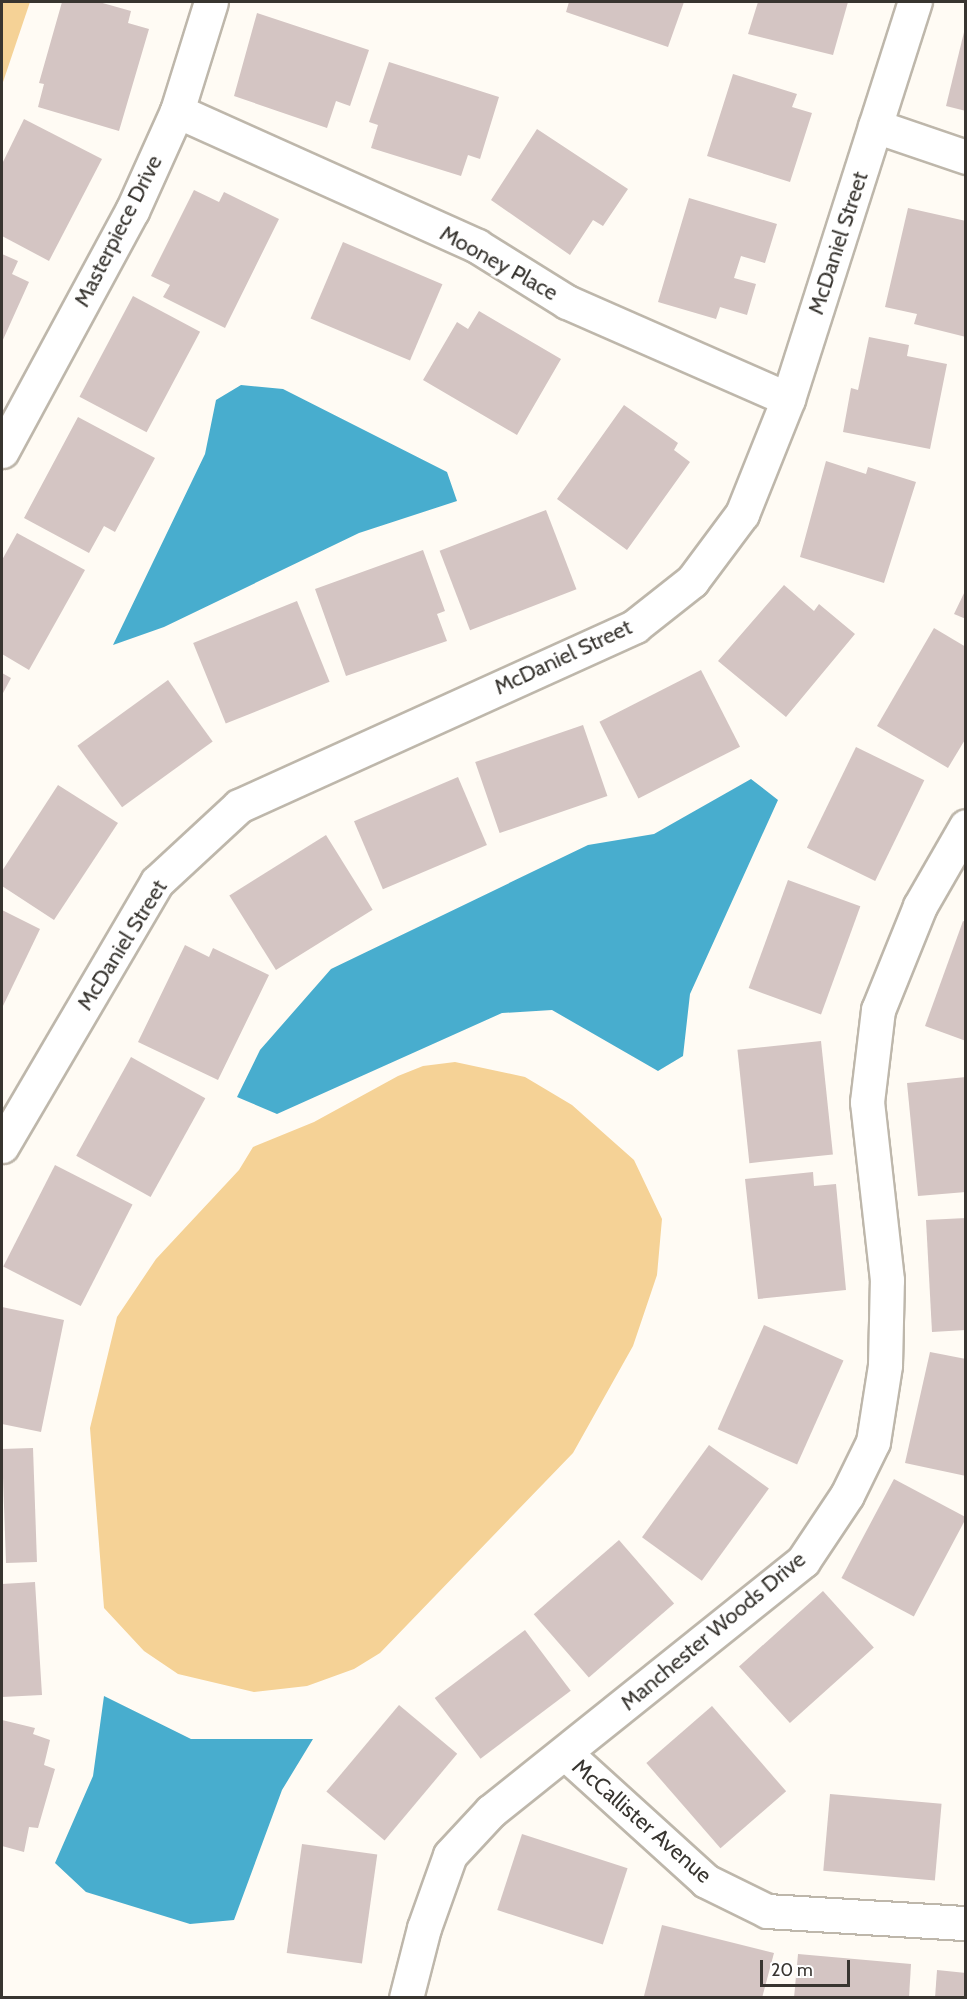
<!DOCTYPE html>
<html>
<head>
<meta charset="utf-8">
<style>
  body { margin:0 }
  #map { position:relative; width:967px; height:1999px; overflow:hidden; background:#fffbf4; font-family:Cabin,sans-serif }
  div>[style] { position:absolute }
  [style*='--x'] { left:calc(var(--x)*1px); top:calc(var(--y)*1px); width:calc(var(--w)*1px); rotate:calc(var(--a)*1deg) }
  .green>* { inset:0; background:#f5d296 }
  .water>* { inset:0; background:#48adce }
  .building>* { inset:0; background:#d4c5c3; transform-origin:0 0 }
  .roads { filter:drop-shadow(2px 0 #beb7ab) drop-shadow(-2px 0 #beb7ab) drop-shadow(0 2px #beb7ab) drop-shadow(0 -2px #beb7ab) }
  .minor>* { height:33px; margin:-16.5px; padding:0 16.5px; transform-origin:16.5px; border-radius:16.5px; background:#fff }
  span { translate:-50% -50%; white-space:nowrap; text-align:center; line-height:1.15; -webkit-text-stroke:5px #fff; paint-order:stroke }
  .street-label { font-size:22px; color:#383530 }
  .frame { position:absolute; inset:0; border:3px solid #383530; pointer-events:none }
  .scale { position:absolute; left:760px; top:1960px; width:90px; height:27px; box-sizing:border-box; border:3px solid #383530; border-top:0; padding-left:8px; font-size:18px; line-height:21px; white-space:nowrap; color:#383530; -webkit-text-stroke:4px #fff; paint-order:stroke }
</style>
</head>
<body>
<div id="map">
  <div class="green">
    <div style="clip-path:polygon(2px 2px,30px 2px,2px 85px)"></div>
    <div style="clip-path:polygon(455px 1062px,525px 1077px,572px 1105px,634px 1160px,662px 1219px,657px 1275px,633px 1346px,573px 1453px,380px 1653px,354px 1669px,307px 1686px,254px 1692px,178px 1674px,144px 1651px,104px 1608px,90px 1428px,117px 1317px,156px 1259px,239px 1170px,253px 1147px,314px 1122px,398px 1076px,423px 1066px)"></div>
  </div>
  <div class="water">
    <div style="clip-path:polygon(241px 385px,283px 389px,447px 472px,457px 501px,359px 533px,164px 627px,113px 645px,205px 454px,216px 400px)"></div>
    <div style="clip-path:polygon(751px 779px,778px 800px,690px 994px,683px 1056px,658px 1071px,552px 1010px,502px 1013px,277px 1114px,237px 1097px,260px 1050px,331px 969px,588px 845px,654px 834px)"></div>
    <div style="clip-path:polygon(104px 1696px,191px 1739px,313px 1739px,282px 1790px,234px 1920px,190px 1924px,86px 1892px,55px 1863px,93px 1776px)"></div>
  </div>
  <div class="building">
    <div style="clip-path:polygon(62px 2px,99px 2px,131px 11px,128px 23px,149px 29px,119px 131px,38px 107px,44px 84px,39px 83px)"></div>
    <div style="clip-path:polygon(569px 2px,684px 2px,668px 47px,566px 12px)"></div>
    <div style="clip-path:polygon(758px 2px,848px 2px,833px 55px,748px 34px)"></div>
    <div style="clip-path:polygon(257px 13px,369px 50px,350px 106px,336px 101px,327px 128px,234px 96px)"></div>
    <div style="clip-path:polygon(965px 28px,966px 28px,966px 111px,946px 106px)"></div>
    <div style="clip-path:polygon(389px 62px,499px 97px,480px 159px,468px 155px,461px 176px,371px 148px,378px 125px,369px 122px)"></div>
    <div style="clip-path:polygon(733px 74px,797px 94px,792px 107px,812px 113px,790px 182px,707px 156px)"></div>
    <div style="clip-path:polygon(24px 119px,102px 159px,49px 261px,2px 236px,2px 164px)"></div>
    <div style="clip-path:polygon(537px 129px,628px 189px,603px 226px,593px 220px,570px 255px,491px 200px)"></div>
    <div style="clip-path:polygon(194px 190px,219px 202px,224px 192px,279px 219px,225px 328px,163px 297px,170px 285px,151px 276px)"></div>
    <div style="clip-path:polygon(689px 198px,777px 224px,765px 263px,741px 256px,734px 278px,756px 284px,747px 315px,720px 307px,716px 319px,658px 302px)"></div>
    <div style="clip-path:polygon(908px 208px,966px 221px,966px 337px,914px 324px,917px 314px,885px 307px)"></div>
    <div style="left:343px;top:242px;width:108px;height:83px;rotate:23deg"></div>
    <div style="clip-path:polygon(2px 254px,18px 261px,12px 274px,29px 282px,2px 342px)"></div>
    <div style="left:133px;top:296px;width:76px;height:114px;rotate:28deg"></div>
    <div style="clip-path:polygon(479px 311px,561px 359px,517px 435px,423px 380px,457px 322px,468px 329px)"></div>
    <div style="clip-path:polygon(869px 337px,909px 345px,907px 356px,947px 364px,930px 449px,843px 432px,851px 388px,858px 390px)"></div>
    <div style="clip-path:polygon(624px 405px,678px 443px,674px 450px,690px 462px,627px 550px,557px 499px)"></div>
    <div style="clip-path:polygon(78px 417px,155px 458px,115px 532px,104px 526px,89px 553px,24px 518px)"></div>
    <div style="clip-path:polygon(826px 461px,866px 474px,868px 467px,916px 482px,884px 583px,800px 557px)"></div>
    <div style="left:546px;top:510px;width:85px;height:114px;rotate:69deg"></div>
    <div style="clip-path:polygon(17px 533px,85px 570px,29px 670px,2px 654px,2px 560px)"></div>
    <div style="clip-path:polygon(423px 550px,445px 611px,437px 614px,447px 641px,346px 676px,315px 589px)"></div>
    <div style="clip-path:polygon(784px 585px,814px 611px,819px 604px,855px 634px,786px 717px,718px 661px)"></div>
    <div style="clip-path:polygon(966px 589px,966px 619px,954px 614px)"></div>
    <div style="left:297px;top:601px;width:87px;height:112px;rotate:68deg"></div>
    <div style="clip-path:polygon(934px 628px,966px 647px,966px 738px,948px 768px,877px 726px)"></div>
    <div style="left:701px;top:670px;width:86px;height:114px;rotate:63deg"></div>
    <div style="clip-path:polygon(2px 673px,11px 678px,2px 695px)"></div>
    <div style="left:168px;top:680px;width:76px;height:112px;rotate:54deg"></div>
    <div style="left:583px;top:725px;width:75px;height:114px;rotate:71deg"></div>
    <div style="left:856px;top:747px;width:76px;height:112px;rotate:26deg"></div>
    <div style="left:458px;top:777px;width:74px;height:113px;rotate:67deg"></div>
    <div style="clip-path:polygon(58px 785px,118px 823px,54px 920px,2px 886px,2px 871px)"></div>
    <div style="left:326px;top:835px;width:88px;height:114px;rotate:58deg"></div>
    <div style="left:788px;top:880px;width:77px;height:115px;rotate:20deg"></div>
    <div style="clip-path:polygon(2px 910px,40px 929px,2px 1008px)"></div>
    <div style="clip-path:polygon(963px 921px,966px 922px,966px 1041px,925px 1026px)"></div>
    <div style="clip-path:polygon(185px 945px,209px 957px,213px 948px,269px 975px,218px 1080px,138px 1042px)"></div>
    <div style="left:821px;top:1041px;width:114px;height:84px;rotate:84deg"></div>
    <div style="left:131px;top:1057px;width:85px;height:113px;rotate:29deg"></div>
    <div style="clip-path:polygon(966px 1077px,966px 1192px,918px 1196px,907px 1083px)"></div>
    <div style="left:55px;top:1165px;width:87px;height:114px;rotate:27deg"></div>
    <div style="clip-path:polygon(813px 1172px,814px 1186px,836px 1184px,846px 1290px,758px 1299px,745px 1179px)"></div>
    <div style="clip-path:polygon(966px 1218px,966px 1330px,932px 1332px,926px 1220px)"></div>
    <div style="clip-path:polygon(2px 1307px,64px 1320px,41px 1432px,2px 1424px)"></div>
    <div style="left:764px;top:1325px;width:87px;height:114px;rotate:24deg"></div>
    <div style="clip-path:polygon(930px 1352px,966px 1359px,966px 1476px,905px 1463px)"></div>
    <div style="left:709px;top:1445px;width:74px;height:114px;rotate:36deg"></div>
    <div style="left:33px;top:1448px;width:114px;height:31px;rotate:88deg"></div>
    <div style="left:894px;top:1479px;width:82px;height:112px;rotate:28deg"></div>
    <div style="left:619px;top:1540px;width:84px;height:113px;rotate:49deg"></div>
    <div style="clip-path:polygon(35px 1582px,42px 1695px,2px 1697px,2px 1584px)"></div>
    <div style="left:823px;top:1591px;width:76px;height:113px;rotate:48deg"></div>
    <div style="left:525px;top:1630px;width:76px;height:113px;rotate:53deg"></div>
    <div style="left:399px;top:1705px;width:76px;height:113px;rotate:40deg"></div>
    <div style="left:712px;top:1706px;width:113px;height:87px;rotate:49deg"></div>
    <div style="clip-path:polygon(2px 1720px,35px 1728px,33px 1734px,50px 1740px,44px 1765px,55px 1769px,38px 1828px,29px 1827px,24px 1852px,2px 1846px)"></div>
    <div style="left:830px;top:1794px;width:112px;height:77px;rotate:5deg"></div>
    <div style="left:522px;top:1834px;width:111px;height:80px;rotate:18deg"></div>
    <div style="left:302px;top:1844px;width:76px;height:110px;rotate:8deg"></div>
    <div style="clip-path:polygon(662px 1925px,774px 1953px,762px 1998px,644px 1996px)"></div>
    <div style="clip-path:polygon(798px 1954px,911px 1964px,909px 1998px,794px 1998px)"></div>
    <div style="clip-path:polygon(937px 1970px,966px 1973px,966px 1998px,935px 1998px)"></div>
  </div>
  <div class="roads">
    <div class="minor">
      <div style="--x:177;--y:111;--w:329;--a:24.2"></div>
      <div style="--x:477;--y:246;--w:106;--a:31.9"></div>
      <div style="--x:567;--y:302;--w:241;--a:23.7"></div>
      <div style="--x:875;--y:126;--w:96;--a:18.8"></div>
      <div style="--x:2;--y:451;--w:273;--a:-61.6"></div>
      <div style="--x:132;--y:211;--w:110;--a:-65.8"></div>
      <div style="--x:177;--y:111;--w:114;--a:-72.7"></div>
      <div style="--x:2;--y:1146;--w:306;--a:-59.6"></div>
      <div style="--x:157;--y:882;--w:112;--a:-42.8"></div>
      <div style="--x:239;--y:806;--w:435;--a:-24.4"></div>
      <div style="--x:635;--y:626;--w:73;--a:-38.3"></div>
      <div style="--x:692;--y:581;--w:84;--a:-53.3"></div>
      <div style="--x:742;--y:514;--w:124;--a:-68.2"></div>
      <div style="--x:788;--y:399;--w:417;--a:-72.3"></div>
      <div style="--x:565;--y:1753;--w:190;--a:42.2"></div>
      <div style="--x:706;--y:1881;--w:68;--a:26.2"></div>
      <div style="--x:767;--y:1911;--w:199;--a:3.5"></div>
      <div style="--x:406;--y:1998;--w:72;--a:-75.6"></div>
      <div style="--x:424;--y:1928;--w:77;--a:-70.4"></div>
      <div style="--x:450;--y:1855;--w:60;--a:-47"></div>
      <div style="--x:491;--y:1811;--w:400;--a:-38.7"></div>
      <div style="--x:803;--y:1561;--w:79;--a:-56.3"></div>
      <div style="--x:847;--y:1495;--w:59;--a:-63.9"></div>
      <div style="--x:873;--y:1442;--w:78;--a:-81.1"></div>
      <div style="--x:885;--y:1365;--w:85;--a:-88.7"></div>
      <div style="--x:887;--y:1280;--w:179;--a:-96.4"></div>
      <div style="--x:867;--y:1102;--w:93;--a:-83.2"></div>
      <div style="--x:878;--y:1010;--w:112;--a:-68"></div>
      <div style="--x:920;--y:906;--w:92;--a:-60.1"></div>
    </div>
  </div>
  <div class="street-label">
    <span style="left:118px;top:231px;rotate:-63deg">Masterpiece Drive</span>
    <span style="left:838px;top:243px;rotate:-72deg">McDaniel Street</span>
    <span style="left:499px;top:263px;rotate:29deg">Mooney Place</span>
    <span style="left:563px;top:657px;rotate:-25deg">McDaniel Street</span>
    <span style="left:122px;top:945px;rotate:-58deg">McDaniel Street</span>
    <span style="left:713px;top:1631px;rotate:-40deg">Manchester Woods Drive</span>
    <span style="left:642px;top:1821px;rotate:41deg">McCallister Avenue</span>
  </div>
  <div class="frame"></div>
  <div class="scale">20 m</div>
</div>
</body>
</html>
